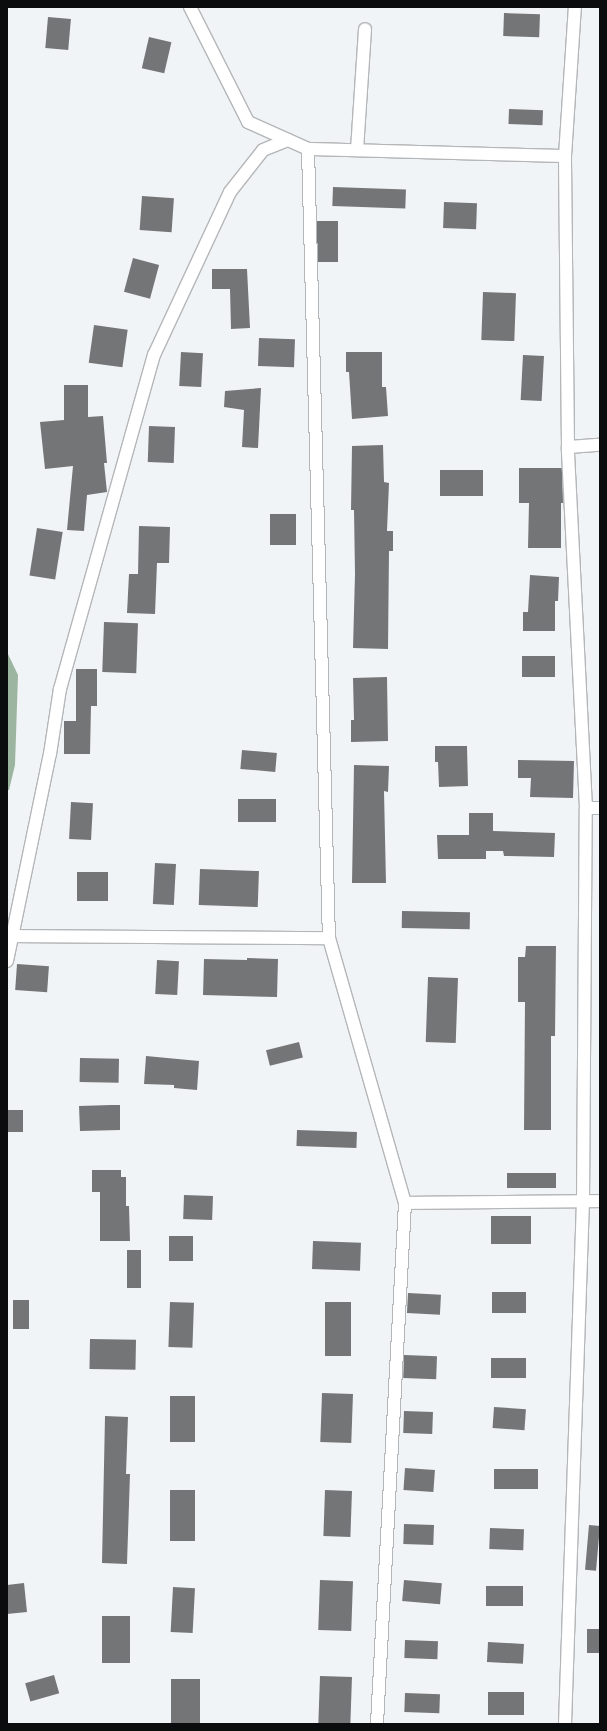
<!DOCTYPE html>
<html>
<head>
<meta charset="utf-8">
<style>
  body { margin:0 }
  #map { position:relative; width:607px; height:1731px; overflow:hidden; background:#f1f4f6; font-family:"Fira Sans Condensed",sans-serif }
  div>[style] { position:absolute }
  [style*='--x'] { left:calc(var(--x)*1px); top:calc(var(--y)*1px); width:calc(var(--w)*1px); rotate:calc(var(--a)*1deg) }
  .forest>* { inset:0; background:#9bb5a0 }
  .building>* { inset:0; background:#747577; transform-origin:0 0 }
  .roads { filter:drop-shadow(1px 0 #b4b6b8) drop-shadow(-1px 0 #b4b6b8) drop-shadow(0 1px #b4b6b8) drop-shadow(0 -1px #b4b6b8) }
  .minor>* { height:12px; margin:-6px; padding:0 6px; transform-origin:6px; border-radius:6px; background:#fff }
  span { translate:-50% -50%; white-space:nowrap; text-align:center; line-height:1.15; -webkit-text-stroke:3px #f1f4f6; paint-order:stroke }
  .frame { position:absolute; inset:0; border:8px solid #0b0c0d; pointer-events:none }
</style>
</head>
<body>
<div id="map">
  <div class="forest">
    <div style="clip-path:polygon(7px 652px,18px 675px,15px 765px,9px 790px,7px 790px)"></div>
  </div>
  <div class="building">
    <div style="left:504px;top:13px;width:36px;height:23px;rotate:2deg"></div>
    <div style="left:48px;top:17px;width:23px;height:31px;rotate:5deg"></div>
    <div style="left:149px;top:37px;width:23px;height:32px;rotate:13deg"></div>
    <div style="left:509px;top:109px;width:34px;height:15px;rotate:2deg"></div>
    <div style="left:333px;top:187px;width:73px;height:19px;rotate:2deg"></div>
    <div style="left:142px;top:196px;width:32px;height:34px;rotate:4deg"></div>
    <div style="left:444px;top:202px;width:33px;height:26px;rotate:2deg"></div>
    <div style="left:317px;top:221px;width:21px;height:41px"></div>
    <div style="left:133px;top:258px;width:27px;height:35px;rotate:15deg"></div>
    <div style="clip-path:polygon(212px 269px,247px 269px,250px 328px,231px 329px,230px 289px,212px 289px)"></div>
    <div style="left:483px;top:292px;width:33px;height:48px;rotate:2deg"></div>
    <div style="left:94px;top:325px;width:34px;height:38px;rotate:8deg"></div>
    <div style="left:259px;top:338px;width:36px;height:28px;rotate:2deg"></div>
    <div style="left:181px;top:352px;width:22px;height:34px;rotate:3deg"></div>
    <div style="clip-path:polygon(346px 352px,382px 352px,382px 387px,386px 387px,388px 416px,352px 419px,349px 372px,346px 372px)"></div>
    <div style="left:523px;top:355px;width:21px;height:45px;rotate:3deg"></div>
    <div style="clip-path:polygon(64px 385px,88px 385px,88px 417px,103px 416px,107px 463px,104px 463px,107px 492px,87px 495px,84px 531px,67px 530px,73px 466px,45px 469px,40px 422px,64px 420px)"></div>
    <div style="clip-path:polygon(261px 388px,258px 448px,242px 447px,244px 410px,224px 407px,225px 391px)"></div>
    <div style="left:149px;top:426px;width:26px;height:36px;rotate:2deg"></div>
    <div style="clip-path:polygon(383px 445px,384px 482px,389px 483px,387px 531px,393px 531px,393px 551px,389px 551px,388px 649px,353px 648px,355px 574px,354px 510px,351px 510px,352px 446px)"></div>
    <div style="clip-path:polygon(519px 468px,562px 468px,563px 503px,561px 503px,561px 548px,528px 548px,529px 503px,519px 503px)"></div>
    <div style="left:440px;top:470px;width:43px;height:26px"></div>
    <div style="left:270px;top:514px;width:26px;height:31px"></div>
    <div style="clip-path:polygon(139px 526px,170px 527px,169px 563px,157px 563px,155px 614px,127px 613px,129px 574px,138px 574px)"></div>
    <div style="left:37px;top:528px;width:26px;height:48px;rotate:9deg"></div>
    <div style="clip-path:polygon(530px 575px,559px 577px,558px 601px,555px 601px,555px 631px,523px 631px,523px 612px,528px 612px)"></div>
    <div style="left:104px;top:622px;width:34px;height:50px;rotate:2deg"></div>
    <div style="left:522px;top:656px;width:33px;height:21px"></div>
    <div style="clip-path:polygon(76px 669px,97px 669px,97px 706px,91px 706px,90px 754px,64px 754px,64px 721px,76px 721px)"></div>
    <div style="clip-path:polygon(387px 677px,388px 741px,351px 742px,351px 720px,354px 720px,353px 678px)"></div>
    <div style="clip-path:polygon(435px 746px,467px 746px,468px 786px,439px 787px,438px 762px,435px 762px)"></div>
    <div style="left:242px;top:750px;width:35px;height:19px;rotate:5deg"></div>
    <div style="clip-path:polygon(518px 760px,574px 761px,573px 798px,530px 797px,531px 778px,518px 778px)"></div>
    <div style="clip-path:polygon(354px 765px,389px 766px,388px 792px,384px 791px,386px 883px,352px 883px)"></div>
    <div style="left:238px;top:799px;width:38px;height:23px"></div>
    <div style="left:71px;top:802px;width:22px;height:37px;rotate:3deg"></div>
    <div style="clip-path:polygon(469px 813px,493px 813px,493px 831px,555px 833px,554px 857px,504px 856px,503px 851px,486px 851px,486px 859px,438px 859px,437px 835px,469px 835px)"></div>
    <div style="left:155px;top:863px;width:21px;height:41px;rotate:3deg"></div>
    <div style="left:200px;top:869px;width:59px;height:36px;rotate:2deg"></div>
    <div style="left:77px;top:872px;width:31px;height:29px"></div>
    <div style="left:402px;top:911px;width:68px;height:17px;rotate:1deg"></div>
    <div style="clip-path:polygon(526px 946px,556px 946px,555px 1036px,551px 1036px,551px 1130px,524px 1130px,525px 1002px,518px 1002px,518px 957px,525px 957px)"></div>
    <div style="clip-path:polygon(247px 958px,278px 959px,277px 997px,203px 995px,204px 959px,247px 960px)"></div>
    <div style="left:157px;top:960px;width:22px;height:34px;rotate:3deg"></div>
    <div style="left:17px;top:964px;width:32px;height:26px;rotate:4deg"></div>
    <div style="left:428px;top:977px;width:30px;height:65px;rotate:2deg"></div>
    <div style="left:299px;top:1042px;width:16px;height:34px;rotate:76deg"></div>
    <div style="clip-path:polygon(146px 1056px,199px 1061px,197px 1090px,174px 1088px,174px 1085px,144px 1084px)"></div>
    <div style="left:80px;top:1058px;width:39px;height:24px;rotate:1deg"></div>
    <div style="clip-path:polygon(111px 1105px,120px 1105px,120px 1130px,80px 1131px,79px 1106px)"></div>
    <div style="left:7px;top:1110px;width:16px;height:22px"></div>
    <div style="left:297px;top:1130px;width:60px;height:16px;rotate:2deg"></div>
    <div style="clip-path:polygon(92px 1170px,121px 1170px,121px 1177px,126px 1177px,126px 1206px,129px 1206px,130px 1241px,100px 1241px,100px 1192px,92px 1192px)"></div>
    <div style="left:507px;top:1173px;width:49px;height:15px"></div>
    <div style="left:184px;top:1195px;width:29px;height:24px;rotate:2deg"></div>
    <div style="left:491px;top:1216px;width:40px;height:28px"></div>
    <div style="left:169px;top:1236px;width:24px;height:25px"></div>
    <div style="left:313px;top:1241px;width:48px;height:28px;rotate:2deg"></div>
    <div style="left:127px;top:1250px;width:14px;height:38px"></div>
    <div style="left:492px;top:1292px;width:34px;height:21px"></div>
    <div style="left:408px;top:1293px;width:33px;height:20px;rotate:3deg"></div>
    <div style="left:13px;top:1300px;width:16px;height:29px"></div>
    <div style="left:170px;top:1302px;width:24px;height:45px;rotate:2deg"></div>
    <div style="left:325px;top:1302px;width:26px;height:54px"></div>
    <div style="left:90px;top:1339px;width:46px;height:30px;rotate:1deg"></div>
    <div style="left:404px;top:1355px;width:33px;height:23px;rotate:2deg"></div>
    <div style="left:491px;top:1358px;width:35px;height:20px"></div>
    <div style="left:322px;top:1393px;width:31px;height:49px;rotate:2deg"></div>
    <div style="left:170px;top:1396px;width:25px;height:46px"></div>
    <div style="left:494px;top:1407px;width:32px;height:21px;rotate:4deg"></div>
    <div style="left:404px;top:1411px;width:29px;height:22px;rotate:2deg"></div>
    <div style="clip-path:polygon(105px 1416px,128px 1417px,126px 1474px,130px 1474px,127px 1564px,102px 1563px)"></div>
    <div style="left:405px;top:1468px;width:30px;height:22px;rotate:4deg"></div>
    <div style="left:494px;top:1469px;width:44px;height:20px"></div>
    <div style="left:170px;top:1490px;width:25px;height:51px"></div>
    <div style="left:325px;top:1490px;width:27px;height:46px;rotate:2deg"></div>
    <div style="left:404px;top:1524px;width:30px;height:20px;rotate:2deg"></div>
    <div style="left:589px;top:1525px;width:11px;height:45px;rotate:5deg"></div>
    <div style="left:490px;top:1528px;width:34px;height:21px;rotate:2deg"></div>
    <div style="left:320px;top:1580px;width:33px;height:50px;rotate:2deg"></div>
    <div style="left:404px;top:1580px;width:38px;height:21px;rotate:5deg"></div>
    <div style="clip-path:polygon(24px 1583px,27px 1612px,7px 1614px,7px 1585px)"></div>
    <div style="left:486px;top:1586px;width:37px;height:20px"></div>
    <div style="left:173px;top:1587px;width:22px;height:45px;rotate:3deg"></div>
    <div style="left:102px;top:1616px;width:28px;height:47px"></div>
    <div style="left:587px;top:1629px;width:13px;height:24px"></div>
    <div style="left:405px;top:1640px;width:33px;height:18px;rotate:2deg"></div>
    <div style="left:488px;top:1642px;width:36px;height:20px;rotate:3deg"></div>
    <div style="left:54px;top:1675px;width:19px;height:30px;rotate:74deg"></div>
    <div style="left:320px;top:1676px;width:32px;height:47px;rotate:2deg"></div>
    <div style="left:171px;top:1679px;width:29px;height:45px"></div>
    <div style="left:488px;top:1692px;width:36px;height:23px"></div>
    <div style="left:405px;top:1693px;width:35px;height:19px;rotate:2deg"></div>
  </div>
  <div class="roads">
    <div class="minor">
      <div style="--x:190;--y:7;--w:129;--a:63.2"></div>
      <div style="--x:248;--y:122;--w:66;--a:24.2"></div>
      <div style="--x:308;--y:149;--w:257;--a:1.6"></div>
      <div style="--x:308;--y:149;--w:789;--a:88.48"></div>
      <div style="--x:329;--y:938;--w:276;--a:74"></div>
      <div style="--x:405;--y:1203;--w:522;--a:93.08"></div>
      <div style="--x:357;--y:150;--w:121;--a:-86.2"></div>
      <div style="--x:568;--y:447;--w:32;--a:-4"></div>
      <div style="--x:586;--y:808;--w:14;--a:0"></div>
      <div style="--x:12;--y:936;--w:317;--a:0.4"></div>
      <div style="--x:7;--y:961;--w:211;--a:-78.3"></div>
      <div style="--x:50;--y:754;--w:66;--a:-81.3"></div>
      <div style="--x:60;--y:689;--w:347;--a:-74.3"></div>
      <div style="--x:154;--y:355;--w:180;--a:-65"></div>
      <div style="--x:230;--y:192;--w:53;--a:-51.8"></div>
      <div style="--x:263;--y:150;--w:27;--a:-22"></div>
      <div style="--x:405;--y:1203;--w:195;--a:-0.6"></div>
      <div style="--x:565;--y:1724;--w:522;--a:-88.03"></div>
      <div style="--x:583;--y:1202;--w:394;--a:-89.6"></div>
      <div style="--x:586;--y:808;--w:361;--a:-92.9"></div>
      <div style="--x:568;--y:447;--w:291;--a:-90.6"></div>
      <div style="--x:565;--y:156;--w:149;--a:-86.2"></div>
    </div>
  </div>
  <div class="frame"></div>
</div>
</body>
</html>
